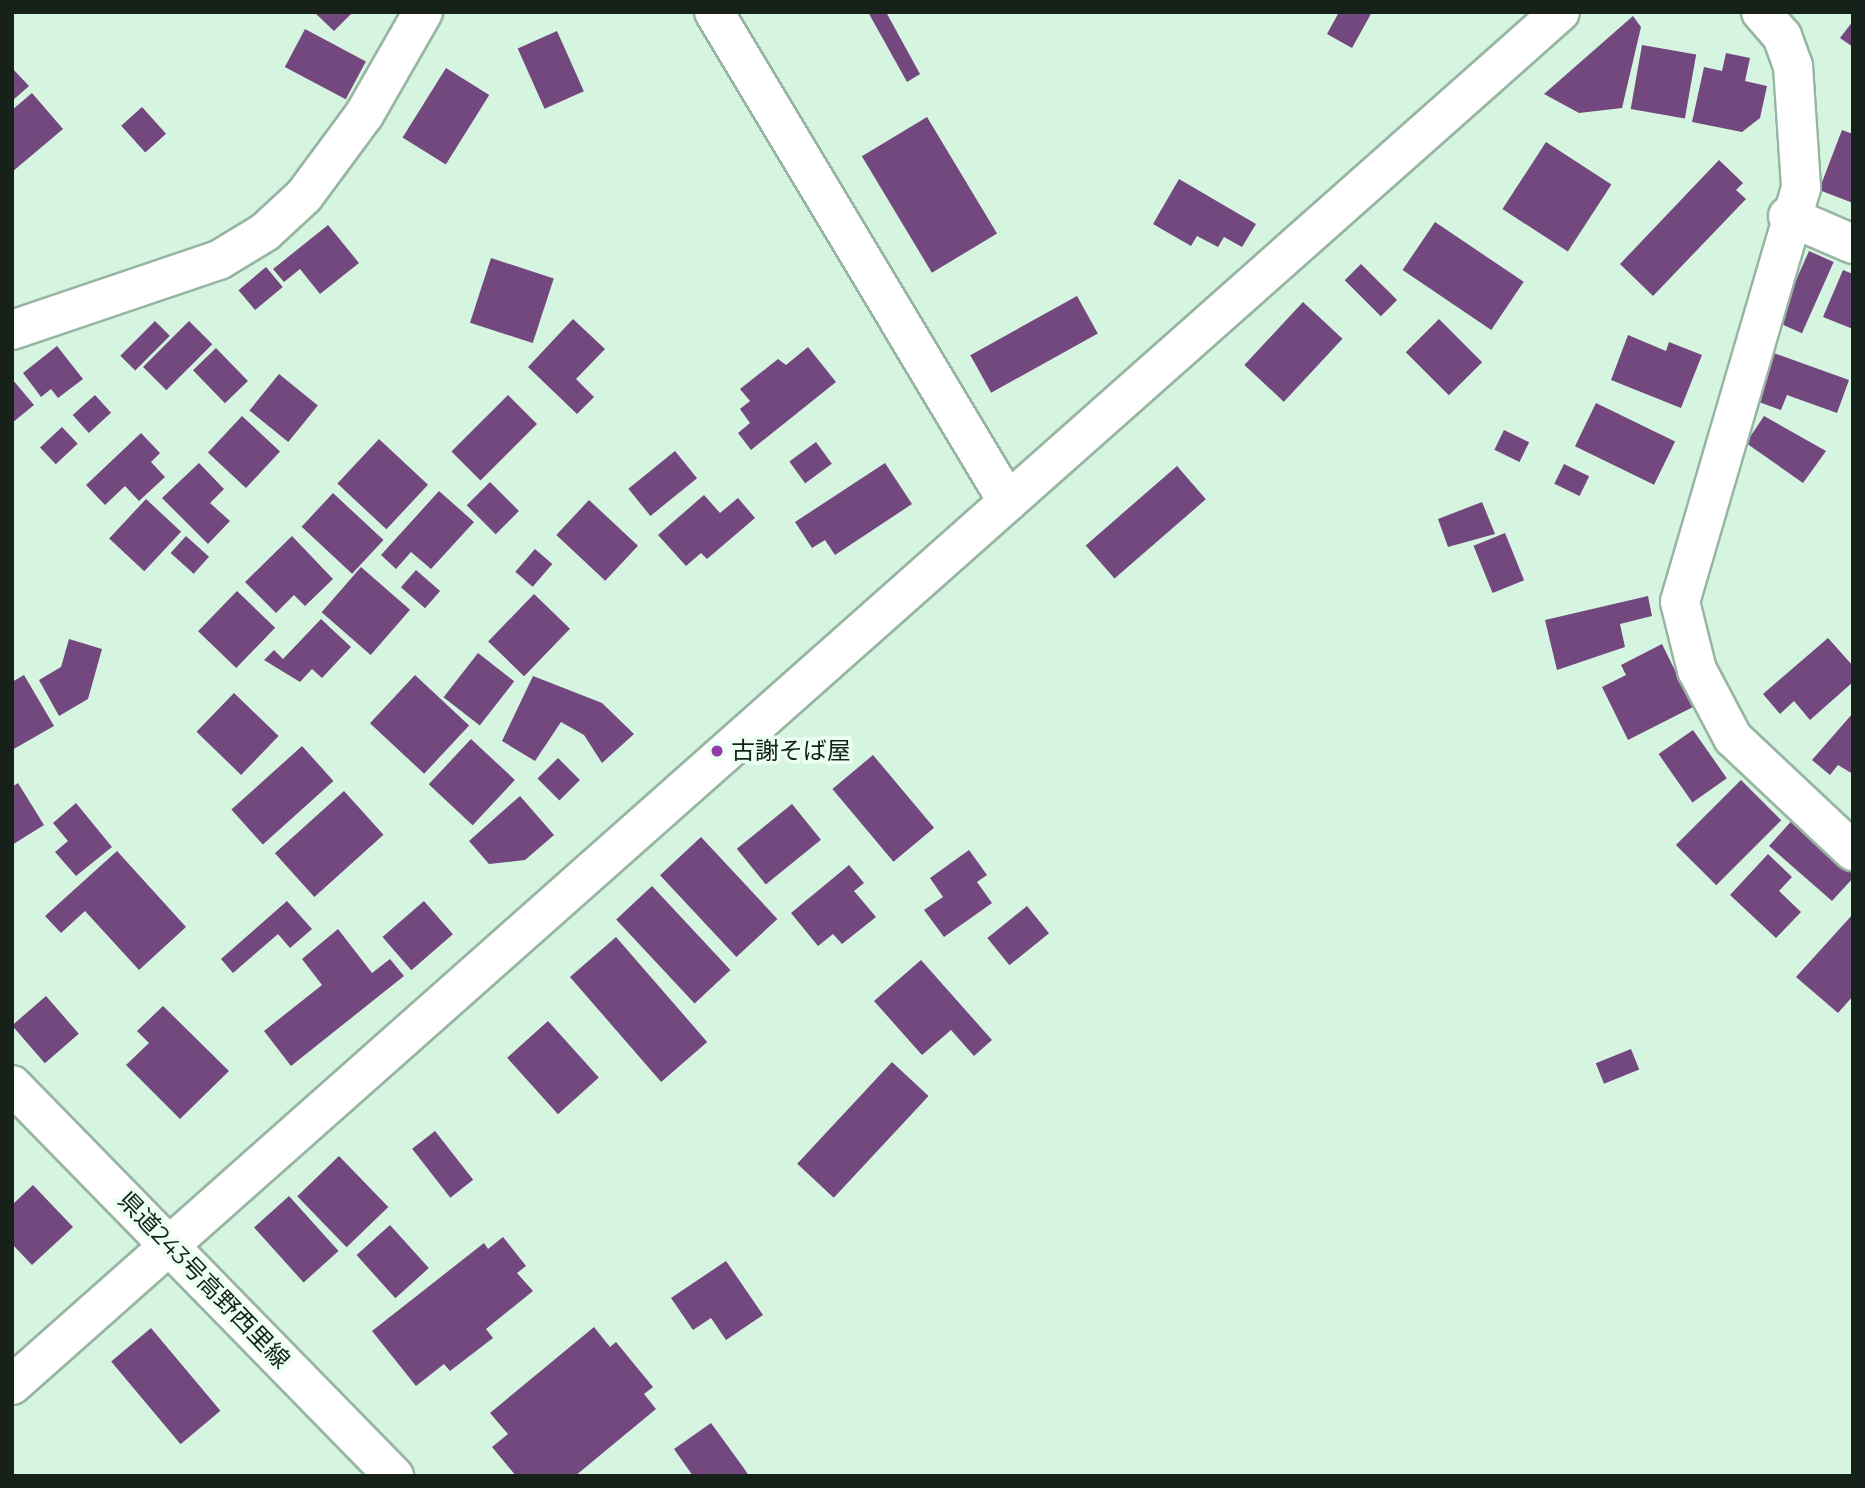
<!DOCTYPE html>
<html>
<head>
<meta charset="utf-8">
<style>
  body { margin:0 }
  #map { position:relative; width:1865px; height:1488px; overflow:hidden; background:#d6f5e1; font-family:Montserrat,"Noto Sans JP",sans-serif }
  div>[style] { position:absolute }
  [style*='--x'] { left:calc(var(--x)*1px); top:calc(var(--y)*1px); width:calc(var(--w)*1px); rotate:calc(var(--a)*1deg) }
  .building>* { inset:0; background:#73487e; transform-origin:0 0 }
  .roads { filter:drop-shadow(2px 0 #97b5a2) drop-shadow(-2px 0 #97b5a2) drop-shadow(0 2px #97b5a2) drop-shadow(0 -2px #97b5a2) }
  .street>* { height:38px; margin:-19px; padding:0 19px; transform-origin:19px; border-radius:19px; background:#fff }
  .secondary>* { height:38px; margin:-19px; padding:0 19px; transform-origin:19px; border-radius:19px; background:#fff }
  .dots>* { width:19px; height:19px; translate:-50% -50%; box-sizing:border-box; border:4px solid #ecfff3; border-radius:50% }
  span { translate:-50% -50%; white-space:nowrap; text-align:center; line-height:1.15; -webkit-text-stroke:7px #ecfff3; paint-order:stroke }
  .poi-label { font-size:24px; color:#16211a }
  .left { translate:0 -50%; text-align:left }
  .street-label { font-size:24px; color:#16211a }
  .frame { position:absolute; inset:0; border:14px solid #16211a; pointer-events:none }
</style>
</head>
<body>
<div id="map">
  <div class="building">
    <div style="clip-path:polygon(314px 12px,353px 12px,334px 31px)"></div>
    <div style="clip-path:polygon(868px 12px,886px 12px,920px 74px,907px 82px)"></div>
    <div style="clip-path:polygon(1339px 12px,1372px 12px,1352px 48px,1327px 34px)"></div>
    <div style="clip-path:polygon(1633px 16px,1641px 27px,1622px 108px,1579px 113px,1544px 94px)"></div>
    <div style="clip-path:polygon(1853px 21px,1853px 47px,1840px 38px)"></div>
    <div style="left:305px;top:29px;width:69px;height:43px;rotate:28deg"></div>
    <div style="left:557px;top:31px;width:66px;height:43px;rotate:66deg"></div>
    <div style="left:1642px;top:45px;width:55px;height:65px;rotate:10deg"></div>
    <div style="clip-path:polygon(1726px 53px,1750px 58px,1745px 81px,1767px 86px,1760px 118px,1742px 132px,1692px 122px,1704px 67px,1722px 71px)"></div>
    <div style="clip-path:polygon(12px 68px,29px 86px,12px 101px)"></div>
    <div style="left:446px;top:68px;width:51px;height:82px;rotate:32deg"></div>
    <div style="clip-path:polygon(32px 93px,63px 129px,12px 172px,12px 110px)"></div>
    <div style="left:142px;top:107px;width:36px;height:28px;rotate:48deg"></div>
    <div style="left:927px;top:117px;width:136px;height:76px;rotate:59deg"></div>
    <div style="clip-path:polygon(1842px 130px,1853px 134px,1853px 203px,1819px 190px)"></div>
    <div style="left:1546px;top:142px;width:78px;height:80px;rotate:33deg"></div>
    <div style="clip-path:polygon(1719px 160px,1743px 183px,1736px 190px,1746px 199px,1653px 296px,1620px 264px)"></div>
    <div style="clip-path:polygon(1179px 179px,1256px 224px,1242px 247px,1224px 237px,1218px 247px,1197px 236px,1191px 246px,1153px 224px)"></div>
    <div style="left:1435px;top:222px;width:107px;height:58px;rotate:34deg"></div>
    <div style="clip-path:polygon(328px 225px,359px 263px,320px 294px,300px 269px,284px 282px,273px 269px)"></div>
    <div style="left:1809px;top:251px;width:27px;height:78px;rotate:24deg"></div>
    <div style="left:491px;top:258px;width:66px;height:68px;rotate:18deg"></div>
    <div style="left:1361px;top:264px;width:51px;height:23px;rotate:45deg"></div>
    <div style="left:266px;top:267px;width:26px;height:36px;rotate:50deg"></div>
    <div style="clip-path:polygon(1843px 270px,1853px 274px,1853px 329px,1823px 317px)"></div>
    <div style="left:1077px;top:296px;width:43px;height:122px;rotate:61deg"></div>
    <div style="left:1303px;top:302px;width:54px;height:86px;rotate:43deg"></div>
    <div style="clip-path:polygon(573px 319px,605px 349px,576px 379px,594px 397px,577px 414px,528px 367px)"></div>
    <div style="left:1439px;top:319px;width:61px;height:47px;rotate:45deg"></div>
    <div style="left:155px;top:321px;width:21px;height:49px;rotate:45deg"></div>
    <div style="left:189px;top:321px;width:33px;height:65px;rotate:45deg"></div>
    <div style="clip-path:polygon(1628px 335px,1666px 351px,1669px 342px,1702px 355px,1681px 408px,1611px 380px)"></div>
    <div style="clip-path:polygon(57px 346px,83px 379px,58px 398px,51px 389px,41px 397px,23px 373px)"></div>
    <div style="clip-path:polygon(808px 347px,836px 382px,751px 450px,738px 433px,750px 423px,740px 409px,750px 401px,740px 389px,778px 359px,786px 365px)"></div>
    <div style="left:216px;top:348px;width:46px;height:32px;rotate:46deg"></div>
    <div style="clip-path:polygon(1768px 351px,1849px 380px,1837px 413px,1787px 395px,1781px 410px,1751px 399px)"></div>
    <div style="left:279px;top:374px;width:50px;height:47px;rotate:39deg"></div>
    <div style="clip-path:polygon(12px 379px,34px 405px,12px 423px)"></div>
    <div style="left:95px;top:395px;width:24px;height:30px;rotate:48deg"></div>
    <div style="left:508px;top:395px;width:41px;height:80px;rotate:45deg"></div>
    <div style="left:1596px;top:403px;width:88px;height:48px;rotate:26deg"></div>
    <div style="left:242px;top:416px;width:52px;height:50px;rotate:43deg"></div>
    <div style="clip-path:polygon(1764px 416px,1826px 451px,1803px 483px,1746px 443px)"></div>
    <div style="left:62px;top:427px;width:23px;height:30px;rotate:47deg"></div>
    <div style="left:1504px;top:430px;width:28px;height:22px;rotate:26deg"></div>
    <div style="clip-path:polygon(141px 433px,160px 453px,151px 462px,165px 477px,139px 501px,125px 486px,105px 505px,86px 485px)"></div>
    <div style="left:379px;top:439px;width:67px;height:61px;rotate:43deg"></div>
    <div style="left:816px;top:442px;width:27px;height:33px;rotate:54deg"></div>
    <div style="left:675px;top:451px;width:35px;height:60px;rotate:51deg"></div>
    <div style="clip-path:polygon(199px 463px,224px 489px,210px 503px,230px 521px,208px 544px,162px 498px)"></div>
    <div style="clip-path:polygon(885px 463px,912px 504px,835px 555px,825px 540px,812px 548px,795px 522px)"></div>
    <div style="left:1564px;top:464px;width:28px;height:22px;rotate:26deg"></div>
    <div style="left:1177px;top:466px;width:44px;height:121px;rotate:49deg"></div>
    <div style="left:490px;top:482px;width:41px;height:33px;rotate:45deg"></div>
    <div style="clip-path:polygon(439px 491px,474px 522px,431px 569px,411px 552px,396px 569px,381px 555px)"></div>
    <div style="left:333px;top:493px;width:69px;height:46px;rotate:43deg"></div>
    <div style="clip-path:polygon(704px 495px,720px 513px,738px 498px,755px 518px,707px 559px,701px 553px,686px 566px,658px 535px)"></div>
    <div style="left:146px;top:499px;width:48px;height:54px;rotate:43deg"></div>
    <div style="left:589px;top:500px;width:67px;height:48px;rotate:43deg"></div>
    <div style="clip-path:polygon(1482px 502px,1495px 534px,1448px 547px,1438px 519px)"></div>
    <div style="left:1505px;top:533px;width:51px;height:34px;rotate:68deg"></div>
    <div style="left:186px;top:536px;width:31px;height:23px;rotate:42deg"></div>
    <div style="clip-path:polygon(292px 536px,333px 579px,305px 606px,294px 595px,276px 613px,245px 582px)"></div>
    <div style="left:535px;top:549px;width:23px;height:30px;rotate:41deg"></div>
    <div style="left:361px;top:567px;width:65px;height:60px;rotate:41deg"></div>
    <div style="left:416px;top:570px;width:32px;height:23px;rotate:41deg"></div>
    <div style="left:237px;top:591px;width:53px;height:56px;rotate:44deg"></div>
    <div style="left:534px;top:594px;width:50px;height:66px;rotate:44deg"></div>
    <div style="clip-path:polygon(1648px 596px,1652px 616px,1620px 624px,1625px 647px,1557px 670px,1545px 620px)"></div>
    <div style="clip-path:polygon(321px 619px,351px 647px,322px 678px,312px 669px,300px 682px,264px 660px,274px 650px,283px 659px)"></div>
    <div style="clip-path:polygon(1828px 638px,1853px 666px,1853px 682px,1810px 720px,1794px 701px,1780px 714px,1763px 694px)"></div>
    <div style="clip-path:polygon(69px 639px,102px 649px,88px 699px,59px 716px,39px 680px,61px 667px)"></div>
    <div style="clip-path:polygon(1662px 644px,1693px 707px,1628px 740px,1602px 687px,1626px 675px,1621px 665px)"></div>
    <div style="left:478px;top:653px;width:46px;height:56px;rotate:38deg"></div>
    <div style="clip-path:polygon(24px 675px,54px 726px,12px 750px,12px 682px)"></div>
    <div style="left:415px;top:675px;width:74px;height:66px;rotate:43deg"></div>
    <div style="clip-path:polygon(533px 676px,602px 703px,634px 734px,602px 763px,584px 735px,561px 722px,535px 761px,502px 741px)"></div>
    <div style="left:234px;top:693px;width:62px;height:54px;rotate:44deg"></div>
    <div style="clip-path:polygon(1853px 713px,1853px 774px,1838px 765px,1830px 775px,1812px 760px)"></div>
    <div style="left:1693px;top:730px;width:59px;height:42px;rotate:55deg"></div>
    <div style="left:471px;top:739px;width:60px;height:62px;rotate:43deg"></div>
    <div style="left:302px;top:746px;width:47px;height:95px;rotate:48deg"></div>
    <div style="left:873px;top:755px;width:95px;height:53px;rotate:50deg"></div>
    <div style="left:558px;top:758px;width:31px;height:29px;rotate:45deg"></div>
    <div style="left:1741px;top:780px;width:57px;height:92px;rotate:45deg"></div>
    <div style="clip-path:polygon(18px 783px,44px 825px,12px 845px,12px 787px)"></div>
    <div style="left:344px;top:791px;width:59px;height:93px;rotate:48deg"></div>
    <div style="clip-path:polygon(520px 796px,554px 835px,525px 860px,489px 864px,469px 841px)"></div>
    <div style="clip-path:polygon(76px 803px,112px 847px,76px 876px,55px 852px,68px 841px,53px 823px)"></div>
    <div style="left:792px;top:804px;width:46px;height:71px;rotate:51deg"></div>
    <div style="clip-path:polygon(1795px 817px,1853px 868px,1853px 878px,1832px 901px,1769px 846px)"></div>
    <div style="left:701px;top:837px;width:112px;height:56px;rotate:47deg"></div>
    <div style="clip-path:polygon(969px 850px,987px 875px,977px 882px,992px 903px,944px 937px,924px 910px,943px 897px,930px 878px)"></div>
    <div style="clip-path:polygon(117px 851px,186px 927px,139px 970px,85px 911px,61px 933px,45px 916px)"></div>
    <div style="clip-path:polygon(1768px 854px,1792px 877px,1779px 891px,1801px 912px,1776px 938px,1730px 895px)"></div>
    <div style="clip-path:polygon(849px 865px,864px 883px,854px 891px,876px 917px,842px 944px,833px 934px,818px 946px,791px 913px)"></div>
    <div style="left:652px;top:886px;width:115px;height:49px;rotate:47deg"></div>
    <div style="clip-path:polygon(287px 901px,312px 929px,290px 948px,278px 934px,233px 973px,221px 959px)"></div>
    <div style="left:424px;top:901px;width:44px;height:55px;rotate:49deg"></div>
    <div style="left:1027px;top:906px;width:35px;height:51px;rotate:51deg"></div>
    <div style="clip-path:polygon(1853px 914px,1853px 996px,1838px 1013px,1796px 977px)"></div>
    <div style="clip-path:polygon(338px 929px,372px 973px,390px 959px,404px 976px,291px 1066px,264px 1031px,322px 985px,302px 959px)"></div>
    <div style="left:616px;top:937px;width:139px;height:61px;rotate:49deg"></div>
    <div style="clip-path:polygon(921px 960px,992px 1040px,974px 1056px,951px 1030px,922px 1055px,874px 1001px)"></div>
    <div style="left:46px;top:996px;width:50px;height:45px;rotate:49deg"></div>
    <div style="clip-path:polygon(163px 1006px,229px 1071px,180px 1119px,126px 1065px,149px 1043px,137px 1031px)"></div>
    <div style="left:548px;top:1021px;width:76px;height:55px;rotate:48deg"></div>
    <div style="left:1631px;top:1049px;width:22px;height:38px;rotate:68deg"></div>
    <div style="left:892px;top:1062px;width:50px;height:139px;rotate:43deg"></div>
    <div style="left:435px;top:1131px;width:62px;height:29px;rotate:52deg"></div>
    <div style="left:339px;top:1156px;width:71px;height:58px;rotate:46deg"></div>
    <div style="clip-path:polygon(33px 1185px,73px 1227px,32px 1265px,12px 1244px,12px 1205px)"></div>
    <div style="left:289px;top:1196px;width:74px;height:47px;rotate:48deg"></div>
    <div style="left:390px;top:1225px;width:58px;height:45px;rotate:48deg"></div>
    <div style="clip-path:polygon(503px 1237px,526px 1266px,517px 1273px,533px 1291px,486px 1329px,493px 1338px,450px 1371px,444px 1364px,416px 1386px,372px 1331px,484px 1243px,488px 1249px)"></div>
    <div style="clip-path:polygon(726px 1261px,763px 1315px,726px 1340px,711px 1318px,693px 1330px,671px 1298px)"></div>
    <div style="clip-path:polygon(594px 1327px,610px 1347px,616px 1342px,653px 1387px,644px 1394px,656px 1409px,575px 1476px,516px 1476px,492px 1447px,508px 1434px,490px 1413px)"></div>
    <div style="left:151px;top:1328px;width:108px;height:52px;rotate:50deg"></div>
    <div style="clip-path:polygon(711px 1423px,743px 1467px,749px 1476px,693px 1476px,674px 1449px)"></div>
  </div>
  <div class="roads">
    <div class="street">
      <div style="--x:714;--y:12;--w:571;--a:59.04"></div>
      <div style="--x:1761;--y:12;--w:32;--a:49"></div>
      <div style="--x:1782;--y:36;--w:32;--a:70"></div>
      <div style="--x:1793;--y:66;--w:122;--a:86.2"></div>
      <div style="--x:1801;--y:188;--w:431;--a:106.3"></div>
      <div style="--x:1680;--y:602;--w:70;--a:76"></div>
      <div style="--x:1697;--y:670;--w:77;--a:62.1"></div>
      <div style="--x:1733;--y:738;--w:165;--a:43.3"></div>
      <div style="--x:1788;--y:216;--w:71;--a:23.3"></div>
    </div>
    <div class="secondary">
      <div style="--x:12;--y:330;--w:219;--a:-18.7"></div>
      <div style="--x:219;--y:260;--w:54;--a:-31.3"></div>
      <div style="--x:265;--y:232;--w:53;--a:-42.7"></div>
      <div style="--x:304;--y:196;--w:101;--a:-53.5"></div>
      <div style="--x:364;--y:115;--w:119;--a:-60.2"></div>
      <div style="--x:12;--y:1085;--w:547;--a:45.67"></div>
      <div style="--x:12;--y:1385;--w:2069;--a:-41.57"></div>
    </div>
  </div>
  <div class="dots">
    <div style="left:717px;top:751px;background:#923aa6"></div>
  </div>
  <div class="poi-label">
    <span class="left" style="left:731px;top:751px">古謝そば屋</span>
  </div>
  <div class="street-label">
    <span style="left:204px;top:1280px;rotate:46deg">県道243号高野西里線</span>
  </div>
  <div class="frame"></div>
</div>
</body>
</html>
